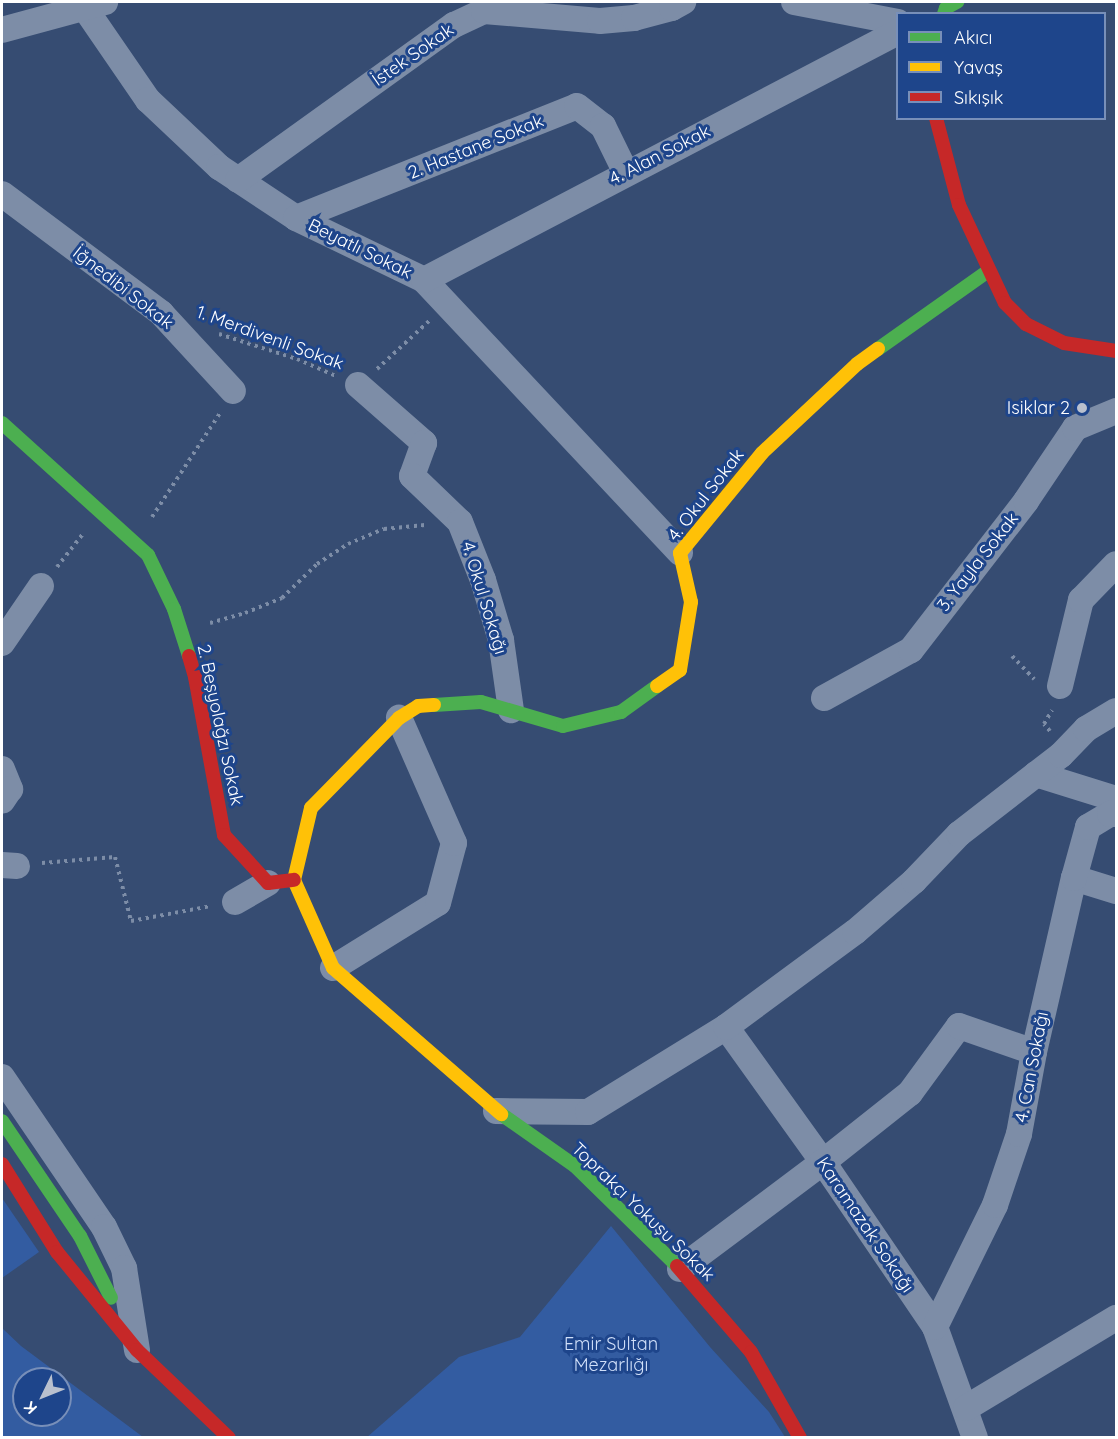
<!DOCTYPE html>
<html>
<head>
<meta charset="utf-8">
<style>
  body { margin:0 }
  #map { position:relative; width:1118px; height:1439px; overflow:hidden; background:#364c72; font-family:Quicksand,sans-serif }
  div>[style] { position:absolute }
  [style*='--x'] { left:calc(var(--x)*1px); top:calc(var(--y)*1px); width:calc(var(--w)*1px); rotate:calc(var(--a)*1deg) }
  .green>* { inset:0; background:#335ca1 }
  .path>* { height:4px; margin-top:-2px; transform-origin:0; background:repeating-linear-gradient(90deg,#7d8da7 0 3px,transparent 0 7.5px) }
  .street>* { height:26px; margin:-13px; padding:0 13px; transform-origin:13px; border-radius:13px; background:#7d8da7 }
  .fast>* { height:14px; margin:-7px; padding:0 7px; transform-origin:7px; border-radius:7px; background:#4caf50 }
  .slow>* { height:14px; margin:-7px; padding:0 7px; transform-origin:7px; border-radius:7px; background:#ffc107 }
  .jam>* { height:14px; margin:-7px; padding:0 7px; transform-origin:7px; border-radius:7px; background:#c62828 }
  .dots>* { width:16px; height:16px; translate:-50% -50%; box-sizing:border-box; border:3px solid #1e458b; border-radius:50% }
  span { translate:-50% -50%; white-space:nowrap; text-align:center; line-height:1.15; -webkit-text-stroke:6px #1e458b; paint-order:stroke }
  .street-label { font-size:18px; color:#fff }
  .poi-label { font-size:18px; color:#fff }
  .right { translate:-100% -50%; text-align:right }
  .park-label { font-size:18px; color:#d0dff9 }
  .frame { position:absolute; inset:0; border:3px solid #fff; pointer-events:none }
  .legend { position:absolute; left:896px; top:12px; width:210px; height:108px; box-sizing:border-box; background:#1e458b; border:2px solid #788fb9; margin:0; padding:8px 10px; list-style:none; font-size:18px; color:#fff }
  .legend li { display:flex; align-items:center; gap:12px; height:30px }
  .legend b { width:30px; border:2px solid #788fb9 }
  .north { position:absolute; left:12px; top:1367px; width:60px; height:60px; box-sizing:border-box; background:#1e458b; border:2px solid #788fb9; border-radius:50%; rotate:227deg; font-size:16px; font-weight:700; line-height:24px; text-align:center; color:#fff }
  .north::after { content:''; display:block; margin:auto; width:21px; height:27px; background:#b9c0ce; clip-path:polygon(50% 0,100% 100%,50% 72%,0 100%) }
</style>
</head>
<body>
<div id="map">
  <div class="green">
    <div style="clip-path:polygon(2px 1198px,39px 1252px,2px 1278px)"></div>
    <div style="clip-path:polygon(611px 1226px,710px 1347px,769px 1412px,785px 1437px,366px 1438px,459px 1357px,520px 1337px)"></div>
    <div style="clip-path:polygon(evenodd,2px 1328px,21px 1346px,143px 1437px,2px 1437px,2px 1328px,24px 1379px,60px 1379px,60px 1415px,24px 1415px,24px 1379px)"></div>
  </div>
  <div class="path">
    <div style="--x:219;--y:334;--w:82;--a:17.8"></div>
    <div style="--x:297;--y:359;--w:43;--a:23.6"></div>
    <div style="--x:377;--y:369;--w:71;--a:-42.7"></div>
    <div style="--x:152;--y:517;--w:124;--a:-56.8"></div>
    <div style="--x:57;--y:567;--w:41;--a:-52"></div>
    <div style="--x:210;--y:623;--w:36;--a:-16"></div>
    <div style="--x:245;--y:613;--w:40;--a:-22"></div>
    <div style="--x:282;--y:598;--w:49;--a:-44.2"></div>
    <div style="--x:317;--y:564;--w:37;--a:-33"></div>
    <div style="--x:348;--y:544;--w:39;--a:-23"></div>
    <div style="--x:384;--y:529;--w:41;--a:-5.6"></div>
    <div style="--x:1012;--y:656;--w:32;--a:46"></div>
    <div style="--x:1050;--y:731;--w:9;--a:-131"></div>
    <div style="--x:1044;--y:724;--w:16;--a:-60"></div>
    <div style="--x:42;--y:863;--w:73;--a:-4.7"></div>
    <div style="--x:115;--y:857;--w:66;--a:76"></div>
    <div style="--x:131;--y:921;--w:81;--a:-10.6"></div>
  </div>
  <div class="street">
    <div style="--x:794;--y:2;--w:106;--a:10.9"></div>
    <div style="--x:84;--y:7;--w:113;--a:55.5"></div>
    <div style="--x:148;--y:100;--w:98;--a:43.3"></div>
    <div style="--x:219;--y:167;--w:92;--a:33.5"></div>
    <div style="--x:296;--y:218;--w:142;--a:25.8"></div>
    <div style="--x:424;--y:280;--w:374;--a:46.8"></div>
    <div style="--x:2;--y:30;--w:107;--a:-15.2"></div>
    <div style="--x:238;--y:180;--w:266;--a:-35.7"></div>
    <div style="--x:454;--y:25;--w:33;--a:-25"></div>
    <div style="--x:484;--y:11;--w:116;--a:4.9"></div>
    <div style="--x:600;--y:21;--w:34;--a:-5"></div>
    <div style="--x:634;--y:18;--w:39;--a:-15"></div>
    <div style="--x:672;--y:8;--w:13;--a:-29"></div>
    <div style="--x:2;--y:194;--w:199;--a:36.8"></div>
    <div style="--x:161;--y:313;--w:106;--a:47.3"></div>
    <div style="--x:296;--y:218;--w:302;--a:-21.7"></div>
    <div style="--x:577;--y:106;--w:33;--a:38"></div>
    <div style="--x:603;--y:126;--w:52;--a:63.9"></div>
    <div style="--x:424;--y:280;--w:535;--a:-27.62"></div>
    <div style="--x:358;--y:385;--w:88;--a:41.3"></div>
    <div style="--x:424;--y:443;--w:35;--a:110"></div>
    <div style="--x:412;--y:476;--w:66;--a:43.8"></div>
    <div style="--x:460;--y:522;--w:62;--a:68.4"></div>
    <div style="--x:483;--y:580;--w:63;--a:73.3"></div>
    <div style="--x:501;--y:640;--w:71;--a:81.9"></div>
    <div style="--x:2;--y:643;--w:69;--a:-55.6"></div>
    <div style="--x:1060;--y:686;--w:89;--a:-76.3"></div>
    <div style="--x:1081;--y:600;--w:50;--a:-45.8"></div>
    <div style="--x:824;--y:698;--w:99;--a:-28.9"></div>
    <div style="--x:911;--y:650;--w:188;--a:-52.3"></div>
    <div style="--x:1026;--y:501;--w:88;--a:-56.1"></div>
    <div style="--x:1075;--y:428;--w:44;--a:-22.5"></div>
    <div style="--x:2;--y:769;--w:22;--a:68"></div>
    <div style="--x:10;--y:789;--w:14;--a:124"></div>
    <div style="--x:1036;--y:774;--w:84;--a:17.4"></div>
    <div style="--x:2;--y:865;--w:15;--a:4"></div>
    <div style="--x:1074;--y:878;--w:44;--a:17.2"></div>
    <div style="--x:235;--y:902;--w:38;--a:-30"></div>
    <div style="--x:333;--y:968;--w:123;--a:-31.8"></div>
    <div style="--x:438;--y:903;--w:62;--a:-75.1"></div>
    <div style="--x:454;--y:843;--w:137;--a:-113.7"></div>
    <div style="--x:726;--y:1027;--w:166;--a:54.3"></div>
    <div style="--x:823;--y:1162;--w:199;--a:55.8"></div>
    <div style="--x:935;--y:1327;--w:118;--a:70.2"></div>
    <div style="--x:2;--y:1077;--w:181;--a:55.8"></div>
    <div style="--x:104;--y:1227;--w:46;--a:64"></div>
    <div style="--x:124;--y:1268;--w:83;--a:81"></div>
    <div style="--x:496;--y:1111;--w:92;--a:0.6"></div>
    <div style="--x:588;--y:1112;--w:162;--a:-31.6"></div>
    <div style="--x:726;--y:1027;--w:160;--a:-36.4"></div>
    <div style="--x:855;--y:932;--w:78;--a:-40.8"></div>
    <div style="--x:914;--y:881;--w:65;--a:-46.2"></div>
    <div style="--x:959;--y:834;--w:129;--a:-37.8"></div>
    <div style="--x:1061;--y:755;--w:36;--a:-46"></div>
    <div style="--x:1086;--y:729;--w:35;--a:-31"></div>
    <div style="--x:680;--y:1269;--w:179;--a:-36.8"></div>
    <div style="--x:823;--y:1162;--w:111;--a:-38.4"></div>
    <div style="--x:910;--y:1093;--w:83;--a:-53.8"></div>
    <div style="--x:959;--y:1026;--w:79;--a:19.1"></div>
    <div style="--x:935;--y:1327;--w:136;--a:-63.8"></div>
    <div style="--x:995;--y:1205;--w:75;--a:-71.3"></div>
    <div style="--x:1019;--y:1134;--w:83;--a:-79.6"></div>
    <div style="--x:1034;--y:1052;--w:179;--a:-77.1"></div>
    <div style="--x:1074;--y:878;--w:53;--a:-74.6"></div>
    <div style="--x:1088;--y:827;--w:26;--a:-31"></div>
    <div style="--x:1110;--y:814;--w:6;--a:0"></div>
    <div style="--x:966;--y:1408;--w:175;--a:-31"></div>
  </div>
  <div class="fast">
    <div style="--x:944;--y:14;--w:6;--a:-72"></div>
    <div style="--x:946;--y:8;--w:13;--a:-29"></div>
    <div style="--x:878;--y:349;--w:135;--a:-35.3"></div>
    <div style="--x:2;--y:423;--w:197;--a:42.1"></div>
    <div style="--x:148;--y:555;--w:60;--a:64.3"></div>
    <div style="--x:174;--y:609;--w:49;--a:72.3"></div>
    <div style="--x:434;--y:705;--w:47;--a:-3.7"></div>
    <div style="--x:481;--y:702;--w:85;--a:16.3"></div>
    <div style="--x:563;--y:726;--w:60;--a:-13.6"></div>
    <div style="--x:621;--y:712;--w:44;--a:-35.8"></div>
    <div style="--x:501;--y:1114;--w:90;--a:35.1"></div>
    <div style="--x:575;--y:1166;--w:143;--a:44.4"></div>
    <div style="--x:2;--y:1121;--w:139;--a:55.9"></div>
    <div style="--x:80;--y:1236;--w:69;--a:63.4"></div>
  </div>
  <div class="slow">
    <div style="--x:657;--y:686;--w:28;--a:-35"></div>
    <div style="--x:680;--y:670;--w:69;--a:-80.8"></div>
    <div style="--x:691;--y:602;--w:50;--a:-102.7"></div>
    <div style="--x:680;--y:553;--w:129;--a:-50.6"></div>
    <div style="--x:762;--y:453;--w:130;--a:-43.1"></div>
    <div style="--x:857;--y:364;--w:26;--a:-36"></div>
    <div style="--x:294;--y:880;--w:74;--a:-76.7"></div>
    <div style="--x:311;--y:808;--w:126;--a:-45.6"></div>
    <div style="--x:399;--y:718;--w:22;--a:-32"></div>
    <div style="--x:418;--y:706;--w:16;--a:-4"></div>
    <div style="--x:294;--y:880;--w:96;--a:66.1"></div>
    <div style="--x:333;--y:968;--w:223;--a:41"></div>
  </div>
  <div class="jam">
    <div style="--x:936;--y:118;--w:90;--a:75.2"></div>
    <div style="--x:959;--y:205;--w:108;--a:64.9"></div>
    <div style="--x:1005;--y:303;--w:30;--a:45"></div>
    <div style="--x:1026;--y:324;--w:42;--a:26.6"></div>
    <div style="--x:1064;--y:343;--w:53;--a:8.7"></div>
    <div style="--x:189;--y:656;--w:22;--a:74"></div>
    <div style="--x:195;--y:677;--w:161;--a:79.6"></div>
    <div style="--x:224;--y:835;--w:65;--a:47.5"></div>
    <div style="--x:268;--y:883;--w:26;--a:-7"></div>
    <div style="--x:2;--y:1164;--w:104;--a:58"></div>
    <div style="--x:57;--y:1252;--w:127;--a:50.8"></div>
    <div style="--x:137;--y:1350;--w:127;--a:43.7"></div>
    <div style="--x:677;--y:1266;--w:113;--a:49.3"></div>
    <div style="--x:751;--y:1352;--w:99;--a:60.3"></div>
  </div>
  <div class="dots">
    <div style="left:1082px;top:408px;background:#b9c0ce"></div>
  </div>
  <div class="street-label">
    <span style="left:413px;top:55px;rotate:-35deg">İstek Sokak</span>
    <span style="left:476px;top:147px;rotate:-22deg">2. Hastane Sokak</span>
    <span style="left:660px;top:155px;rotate:-27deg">4. Alan Sokak</span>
    <span style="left:360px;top:249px;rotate:26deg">Beyatlı Sokak</span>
    <span style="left:123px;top:288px;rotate:38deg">İğnedibi Sokak</span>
    <span style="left:270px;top:338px;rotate:20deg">1. Merdivenli Sokak</span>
    <span style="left:706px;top:495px;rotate:-52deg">4. Okul Sokak</span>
    <span style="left:978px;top:562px;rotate:-52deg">3. Yayla Sokak</span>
    <span style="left:484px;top:598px;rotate:73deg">4. Okul Sokağı</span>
    <span style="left:220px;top:725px;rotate:78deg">2. Beşyolağzı Sokak</span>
    <span style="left:1032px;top:1067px;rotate:-79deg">4. Can Sokağı</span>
    <span style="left:643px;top:1212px;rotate:44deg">Toprakçı Yokuşu Sokak</span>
    <span style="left:865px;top:1225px;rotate:56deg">Karamazak Sokağı</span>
  </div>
  <div class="poi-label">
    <span class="right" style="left:1070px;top:408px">Isiklar 2</span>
  </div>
  <div class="park-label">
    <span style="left:611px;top:1355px">Emir Sultan<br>Mezarlığı</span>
  </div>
  <div class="frame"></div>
  <ul class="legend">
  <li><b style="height:8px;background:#4caf50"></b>Akıcı</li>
  <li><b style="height:8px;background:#ffc107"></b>Yavaş</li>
  <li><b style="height:8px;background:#c62828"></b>Sıkışık</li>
  </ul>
  <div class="north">K</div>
</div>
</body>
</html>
